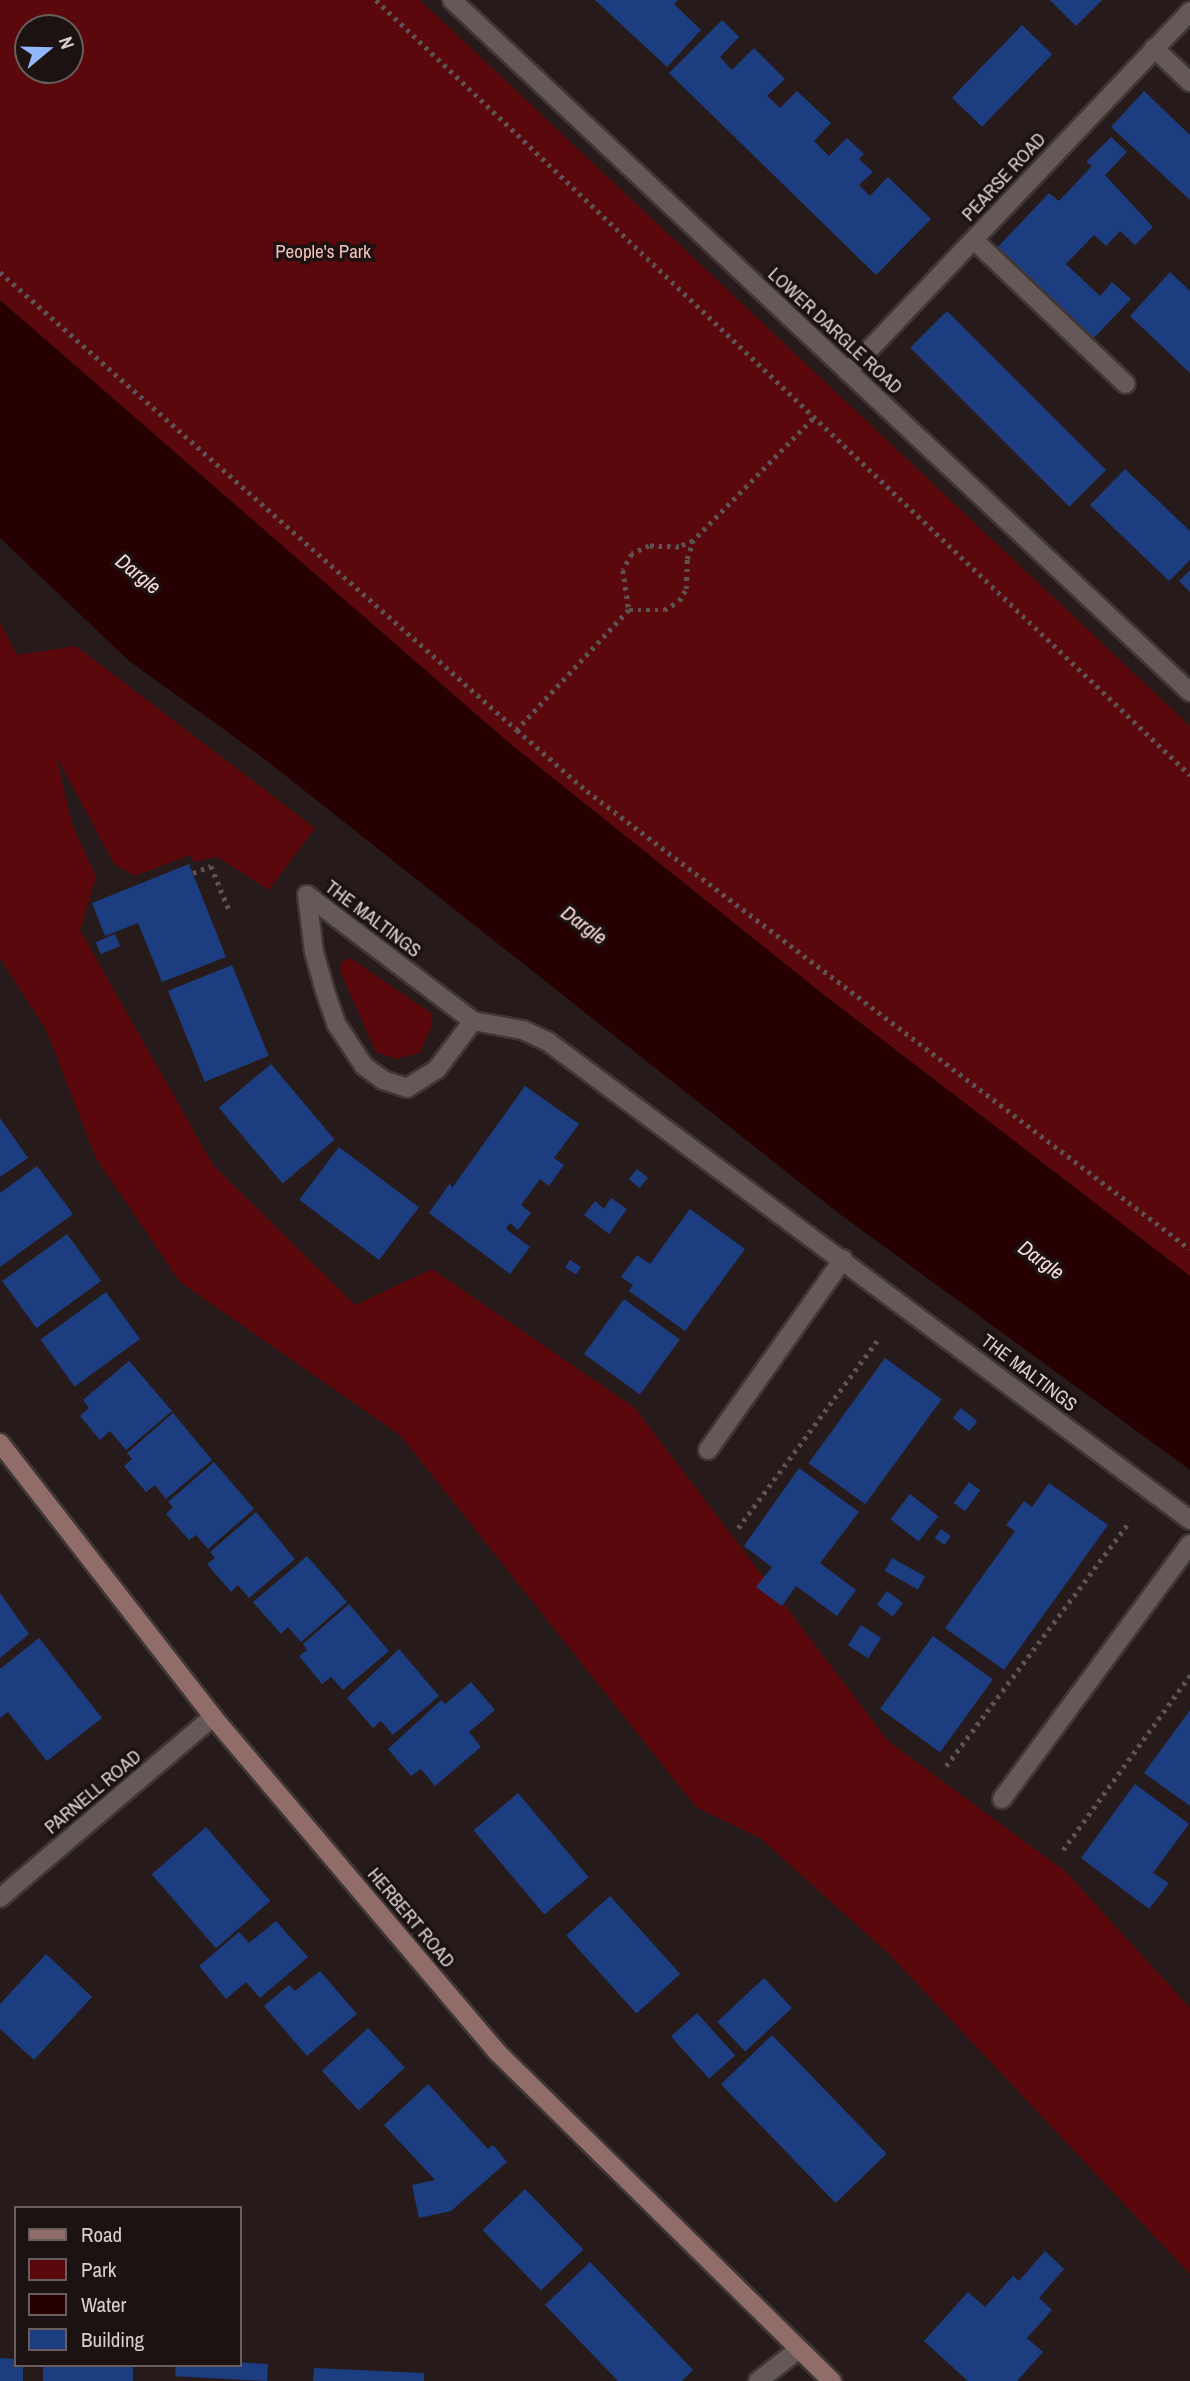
<!DOCTYPE html>
<html>
<head>
<meta charset="utf-8">
<style>
  body { margin:0 }
  #map { position:relative; width:1190px; height:2381px; overflow:hidden; background:#261b1a; font-family:"Archivo Narrow",sans-serif }
  div>[style] { position:absolute }
  [style*='--x'] { left:calc(var(--x)*1px); top:calc(var(--y)*1px); width:calc(var(--w)*1px); rotate:calc(var(--a)*1deg) }
  .green>* { inset:0; background:#5b080c }
  .water>* { inset:0; background:#270001 }
  .building>* { inset:0; background:#1d3d81; transform-origin:0 0 }
  .path>* { height:4.5px; margin-top:-2.25px; transform-origin:0; background:repeating-linear-gradient(90deg,#5c5352 0 3.5px,transparent 0 8.5px) }
  .roads { filter:drop-shadow(2px 0 #3f3635) drop-shadow(-2px 0 #3f3635) drop-shadow(0 2px #3f3635) drop-shadow(0 -2px #3f3635) }
  .lane>* { height:18px; margin:-9px; padding:0 9px; transform-origin:9px; border-radius:9px; background:#655957 }
  .street>* { height:18px; margin:-9px; padding:0 9px; transform-origin:9px; border-radius:9px; background:#655957 }
  .secondary>* { height:18px; margin:-9px; padding:0 9px; transform-origin:9px; border-radius:9px; background:#916d69 }
  span { translate:-50% -50%; white-space:nowrap; text-align:center; line-height:1.15; -webkit-text-stroke:7px #1c1211; paint-order:stroke }
  .street-label { font-size:19px; color:#d7d0cf }
  .park-label { font-size:19px; color:#f4c0bb }
  .water-label { font-size:21px; color:#f5dad7; font-style:italic }
  .legend { position:absolute; left:14px; top:2206px; width:228px; height:161px; box-sizing:border-box; background:#1c1211; border:2px solid #675e5d; margin:0; padding:9px 12px; list-style:none; font-size:21px; color:#d7d0cf }
  .legend li { display:flex; align-items:center; gap:14px; height:35px }
  .legend b { width:35px; border:2px solid #675e5d }
  .north { position:absolute; left:14px; top:14px; width:70px; height:70px; box-sizing:border-box; background:#1c1211; border:2px solid #675e5d; border-radius:50%; rotate:71deg; font-size:19px; font-weight:700; line-height:28px; text-align:center; color:#d7d0cf }
  .north::after { content:''; display:block; margin:auto; width:24px; height:32px; background:#93b7fd; clip-path:polygon(50% 0,100% 100%,50% 72%,0 100%) }
</style>
</head>
<body>
<div id="map">
  <div class="green">
    <div style="clip-path:polygon(evenodd,0 0,420px 0,1190px 726px,1190px 1276px,819px 991px,508px 742px,0 300px,0 0,28px 28px,70px 28px,70px 70px,28px 70px,28px 28px)"></div>
    <div style="clip-path:polygon(0 622px,17px 655px,76px 646px,315px 828px,269px 890px,217px 857px,194px 862px,190px 855px,135px 876px,114px 864px,56px 755px,72px 824px,96px 877px,80px 930px,213px 1165px,355px 1305px,432px 1269px,635px 1408px,888px 1741px,1066px 1872px,1190px 2008px,1190px 2274px,890px 1955px,760px 1838px,696px 1807px,400px 1435px,180px 1282px,96px 1158px,46px 1030px,0 958px)"></div>
    <div style="clip-path:polygon(350px 958px,431px 1013px,431px 1028px,420px 1053px,396px 1059px,376px 1052px,340px 971px,341px 962px)"></div>
  </div>
  <div class="water">
    <div style="clip-path:polygon(0 300px,508px 742px,819px 991px,1190px 1276px,1190px 1470px,841px 1215px,262px 757px,128px 660px,0 538px)"></div>
  </div>
  <div class="building">
    <div style="clip-path:polygon(595px 0,678px 0,674px 4px,701px 30px,667px 67px)"></div>
    <div style="clip-path:polygon(1050px 0,1102px 0,1076px 26px)"></div>
    <div style="clip-path:polygon(722px 20px,739px 37px,720px 57px,732px 70px,754px 48px,785px 79px,767px 96px,780px 108px,797px 91px,831px 123px,814px 141px,829px 156px,847px 138px,864px 154px,859px 159px,873px 172px,859px 185px,870px 196px,888px 177px,931px 219px,876px 275px,669px 73px)"></div>
    <div style="left:1022px;top:25px;width:42px;height:101px;rotate:44deg"></div>
    <div style="clip-path:polygon(1144px 91px,1190px 135px,1190px 200px,1111px 127px)"></div>
    <div style="clip-path:polygon(1111px 137px,1127px 152px,1105px 175px,1153px 227px,1135px 245px,1120px 231px,1106px 246px,1094px 235px,1066px 264px,1100px 296px,1112px 282px,1131px 299px,1091px 341px,995px 250px,1049px 193px,1059px 201px,1092px 166px,1086px 162px)"></div>
    <div style="clip-path:polygon(1170px 272px,1190px 291px,1190px 373px,1130px 316px)"></div>
    <div style="left:947px;top:311px;width:225px;height:52px;rotate:45deg"></div>
    <div style="clip-path:polygon(1125px 469px,1190px 531px,1190px 560px,1169px 581px,1090px 505px)"></div>
    <div style="clip-path:polygon(1190px 570px,1190px 592px,1179px 581px)"></div>
    <div style="clip-path:polygon(189px 864px,226px 957px,162px 982px,138px 923px,105px 936px,92px 903px)"></div>
    <div style="left:115px;top:934px;width:13px;height:21px;rotate:67deg"></div>
    <div style="left:232px;top:965px;width:98px;height:69px;rotate:68deg"></div>
    <div style="left:271px;top:1064px;width:99px;height:68px;rotate:50deg"></div>
    <div style="clip-path:polygon(525px 1086px,579px 1124px,554px 1158px,564px 1165px,549px 1186px,540px 1179px,521px 1205px,531px 1213px,518px 1230px,510px 1223px,506px 1229px,530px 1247px,510px 1274px,429px 1213px,450px 1183px,452px 1188px)"></div>
    <div style="clip-path:polygon(0 1118px,28px 1158px,0 1177px)"></div>
    <div style="left:339px;top:1147px;width:100px;height:66px;rotate:37deg"></div>
    <div style="clip-path:polygon(37px 1166px,73px 1214px,0 1267px,0 1193px)"></div>
    <div style="left:637px;top:1169px;width:14px;height:13px;rotate:39deg"></div>
    <div style="clip-path:polygon(611px 1198px,627px 1209px,609px 1234px,584px 1215px,595px 1201px,604px 1209px)"></div>
    <div style="clip-path:polygon(690px 1209px,745px 1249px,685px 1331px,629px 1291px,633px 1285px,621px 1277px,637px 1255px,650px 1264px)"></div>
    <div style="left:67px;top:1234px;width:58px;height:80px;rotate:54deg"></div>
    <div style="left:570px;top:1260px;width:13px;height:9px;rotate:32deg"></div>
    <div style="left:106px;top:1292px;width:58px;height:81px;rotate:54deg"></div>
    <div style="left:624px;top:1299px;width:69px;height:68px;rotate:36deg"></div>
    <div style="left:885px;top:1358px;width:70px;height:130px;rotate:36deg"></div>
    <div style="clip-path:polygon(129px 1361px,172px 1411px,126px 1450px,110px 1431px,100px 1440px,80px 1416px,89px 1408px,83px 1400px)"></div>
    <div style="left:961px;top:1408px;width:21px;height:13px;rotate:39deg"></div>
    <div style="clip-path:polygon(173px 1413px,212px 1460px,166px 1499px,155px 1485px,146px 1492px,124px 1466px,132px 1459px,127px 1453px)"></div>
    <div style="clip-path:polygon(214px 1462px,254px 1509px,208px 1549px,196px 1535px,189px 1540px,166px 1514px,173px 1507px,168px 1502px)"></div>
    <div style="clip-path:polygon(799px 1468px,859px 1512px,820px 1563px,856px 1590px,837px 1616px,796px 1586px,782px 1606px,756px 1587px,772px 1567px,744px 1546px)"></div>
    <div style="left:969px;top:1482px;width:14px;height:26px;rotate:36deg"></div>
    <div style="clip-path:polygon(1049px 1483px,1108px 1525px,1004px 1670px,945px 1628px,1015px 1531px,1006px 1525px,1024px 1501px,1032px 1507px)"></div>
    <div style="left:910px;top:1494px;width:36px;height:32px;rotate:38deg"></div>
    <div style="clip-path:polygon(256px 1512px,295px 1559px,249px 1598px,238px 1585px,231px 1592px,207px 1564px,215px 1558px,210px 1552px)"></div>
    <div style="left:941px;top:1529px;width:12px;height:11px;rotate:35deg"></div>
    <div style="clip-path:polygon(307px 1556px,347px 1602px,301px 1642px,288px 1627px,281px 1634px,253px 1602px)"></div>
    <div style="left:892px;top:1558px;width:38px;height:15px;rotate:29deg"></div>
    <div style="left:887px;top:1591px;width:20px;height:17px;rotate:37deg"></div>
    <div style="clip-path:polygon(0 1593px,29px 1634px,0 1658px)"></div>
    <div style="clip-path:polygon(349px 1604px,389px 1651px,343px 1690px,331px 1677px,322px 1684px,299px 1656px,307px 1650px,303px 1644px)"></div>
    <div style="left:861px;top:1625px;width:24px;height:24px;rotate:33deg"></div>
    <div style="left:933px;top:1636px;width:74px;height:90px;rotate:36deg"></div>
    <div style="clip-path:polygon(39px 1638px,102px 1718px,47px 1761px,8px 1712px,0 1718px,0 1669px)"></div>
    <div style="clip-path:polygon(399px 1649px,439px 1696px,393px 1735px,381px 1721px,373px 1728px,347px 1698px)"></div>
    <div style="clip-path:polygon(471px 1682px,495px 1710px,469px 1732px,481px 1747px,435px 1786px,421px 1769px,411px 1776px,388px 1749px,441px 1700px,445px 1704px)"></div>
    <div style="clip-path:polygon(1190px 1710px,1190px 1806px,1144px 1773px)"></div>
    <div style="clip-path:polygon(1135px 1784px,1189px 1824px,1153px 1873px,1169px 1883px,1149px 1909px,1081px 1858px)"></div>
    <div style="left:518px;top:1793px;width:110px;height:58px;rotate:50deg"></div>
    <div style="left:206px;top:1827px;width:98px;height:72px;rotate:49deg"></div>
    <div style="left:610px;top:1896px;width:105px;height:59px;rotate:48deg"></div>
    <div style="clip-path:polygon(276px 1921px,308px 1957px,260px 1998px,246px 1982px,226px 1999px,199px 1966px,239px 1932px,249px 1943px)"></div>
    <div style="clip-path:polygon(46px 1954px,92px 1997px,34px 2060px,0 2029px,0 2004px)"></div>
    <div style="clip-path:polygon(320px 1971px,357px 2014px,307px 2056px,264px 2006px,289px 1985px,295px 1991px)"></div>
    <div style="left:764px;top:1978px;width:41px;height:64px;rotate:47deg"></div>
    <div style="left:697px;top:2013px;width:57px;height:35px;rotate:48deg"></div>
    <div style="left:368px;top:2028px;width:54px;height:63px;rotate:47deg"></div>
    <div style="left:772px;top:2035px;width:165px;height:71px;rotate:46deg"></div>
    <div style="clip-path:polygon(428px 2084px,488px 2149px,493px 2145px,507px 2162px,451px 2211px,419px 2218px,412px 2185px,435px 2180px,384px 2125px)"></div>
    <div style="left:525px;top:2189px;width:84px;height:59px;rotate:46deg"></div>
    <div style="clip-path:polygon(1045px 2251px,1064px 2269px,1039px 2298px,1052px 2310px,1027px 2338px,1043px 2352px,1017px 2381px,968px 2381px,924px 2341px,968px 2292px,985px 2307px,1013px 2276px,1019px 2281px)"></div>
    <div style="clip-path:polygon(590px 2262px,693px 2370px,682px 2381px,618px 2381px,545px 2305px)"></div>
    <div style="clip-path:polygon(0 2358px,16px 2359px,16px 2365px,23px 2365px,23px 2381px,0 2381px)"></div>
    <div style="left:268px;top:2364px;width:17px;height:92px;rotate:93deg"></div>
    <div style="left:43px;top:2365px;width:90px;height:16px"></div>
    <div style="clip-path:polygon(314px 2368px,424px 2373px,424px 2381px,313px 2381px)"></div>
  </div>
  <div class="path">
    <div style="--x:376;--y:0;--w:1124;--a:43.59"></div>
    <div style="--x:0;--y:272;--w:691;--a:41.54"></div>
    <div style="--x:813;--y:419;--w:171;--a:134.5"></div>
    <div style="--x:693;--y:541;--w:15;--a:157"></div>
    <div style="--x:679;--y:547;--w:30;--a:-178"></div>
    <div style="--x:649;--y:546;--w:19;--a:155"></div>
    <div style="--x:632;--y:554;--w:18;--a:119"></div>
    <div style="--x:623;--y:570;--w:40;--a:81.5"></div>
    <div style="--x:629;--y:610;--w:164;--a:133"></div>
    <div style="--x:517;--y:730;--w:93;--a:41.1"></div>
    <div style="--x:587;--y:791;--w:757;--a:37.22"></div>
    <div style="--x:629;--y:610;--w:35;--a:0"></div>
    <div style="--x:664;--y:610;--w:17;--a:-31"></div>
    <div style="--x:679;--y:601;--w:14;--a:-60"></div>
    <div style="--x:686;--y:589;--w:30;--a:-88"></div>
    <div style="--x:687;--y:559;--w:19;--a:-72"></div>
    <div style="--x:193;--y:873;--w:19;--a:-21"></div>
    <div style="--x:211;--y:866;--w:50;--a:67.6"></div>
    <div style="--x:738;--y:1528;--w:238;--a:-53.4"></div>
    <div style="--x:946;--y:1766;--w:306;--a:-53.1"></div>
    <div style="--x:1063;--y:1850;--w:216;--a:-54"></div>
  </div>
  <div class="roads">
    <div class="lane">
      <div style="--x:974;--y:240;--w:209;--a:43.5"></div>
    </div>
    <div class="street">
      <div style="--x:452;--y:0;--w:1012;--a:43.16"></div>
      <div style="--x:1154;--y:48;--w:50;--a:43.4"></div>
      <div style="--x:848;--y:372;--w:497;--a:-46.5"></div>
      <div style="--x:307;--y:895;--w:208;--a:37.2"></div>
      <div style="--x:473;--y:1021;--w:51;--a:10.2"></div>
      <div style="--x:523;--y:1030;--w:26;--a:25"></div>
      <div style="--x:547;--y:1041;--w:802;--a:36.68"></div>
      <div style="--x:307;--y:895;--w:57;--a:83"></div>
      <div style="--x:314;--y:952;--w:41;--a:74.2"></div>
      <div style="--x:325;--y:991;--w:36;--a:71"></div>
      <div style="--x:337;--y:1025;--w:49;--a:56.6"></div>
      <div style="--x:364;--y:1066;--w:24;--a:36"></div>
      <div style="--x:383;--y:1080;--w:25;--a:18"></div>
      <div style="--x:407;--y:1088;--w:36;--a:-32"></div>
      <div style="--x:437;--y:1069;--w:60;--a:-53.1"></div>
      <div style="--x:708;--y:1450;--w:234;--a:-54.7"></div>
      <div style="--x:1002;--y:1799;--w:317;--a:-53.6"></div>
      <div style="--x:0;--y:1898;--w:280;--a:-40.4"></div>
      <div style="--x:758;--y:2381;--w:51;--a:-37.8"></div>
    </div>
    <div class="secondary">
      <div style="--x:0;--y:1443;--w:347;--a:52.1"></div>
      <div style="--x:213;--y:1717;--w:439;--a:49.7"></div>
      <div style="--x:497;--y:2052;--w:470;--a:44.5"></div>
    </div>
  </div>
  <div class="street-label">
    <span style="left:1004px;top:177px;rotate:-47deg">PEARSE ROAD</span>
    <span style="left:835px;top:331px;rotate:43deg">LOWER DARGLE ROAD</span>
    <span style="left:373px;top:919px;rotate:37deg">THE MALTINGS</span>
    <span style="left:1029px;top:1373px;rotate:37deg">THE MALTINGS</span>
    <span style="left:93px;top:1792px;rotate:-40deg">PARNELL ROAD</span>
    <span style="left:411px;top:1918px;rotate:50deg">HERBERT ROAD</span>
  </div>
  <div class="park-label">
    <span style="left:323px;top:252px">People's Park</span>
  </div>
  <div class="water-label">
    <span style="left:138px;top:574px;rotate:39deg">Dargle</span>
    <span style="left:584px;top:925px;rotate:36deg">Dargle</span>
    <span style="left:1041px;top:1260px;rotate:36deg">Dargle</span>
  </div>
  <ul class="legend">
  <li><b style="height:9px;background:#916d69"></b>Road</li>
  <li><b style="height:19px;background:#5b080c"></b>Park</li>
  <li><b style="height:19px;background:#270001"></b>Water</li>
  <li><b style="height:19px;background:#1d3d81"></b>Building</li>
  </ul>
  <div class="north">N</div>
</div>
</body>
</html>
